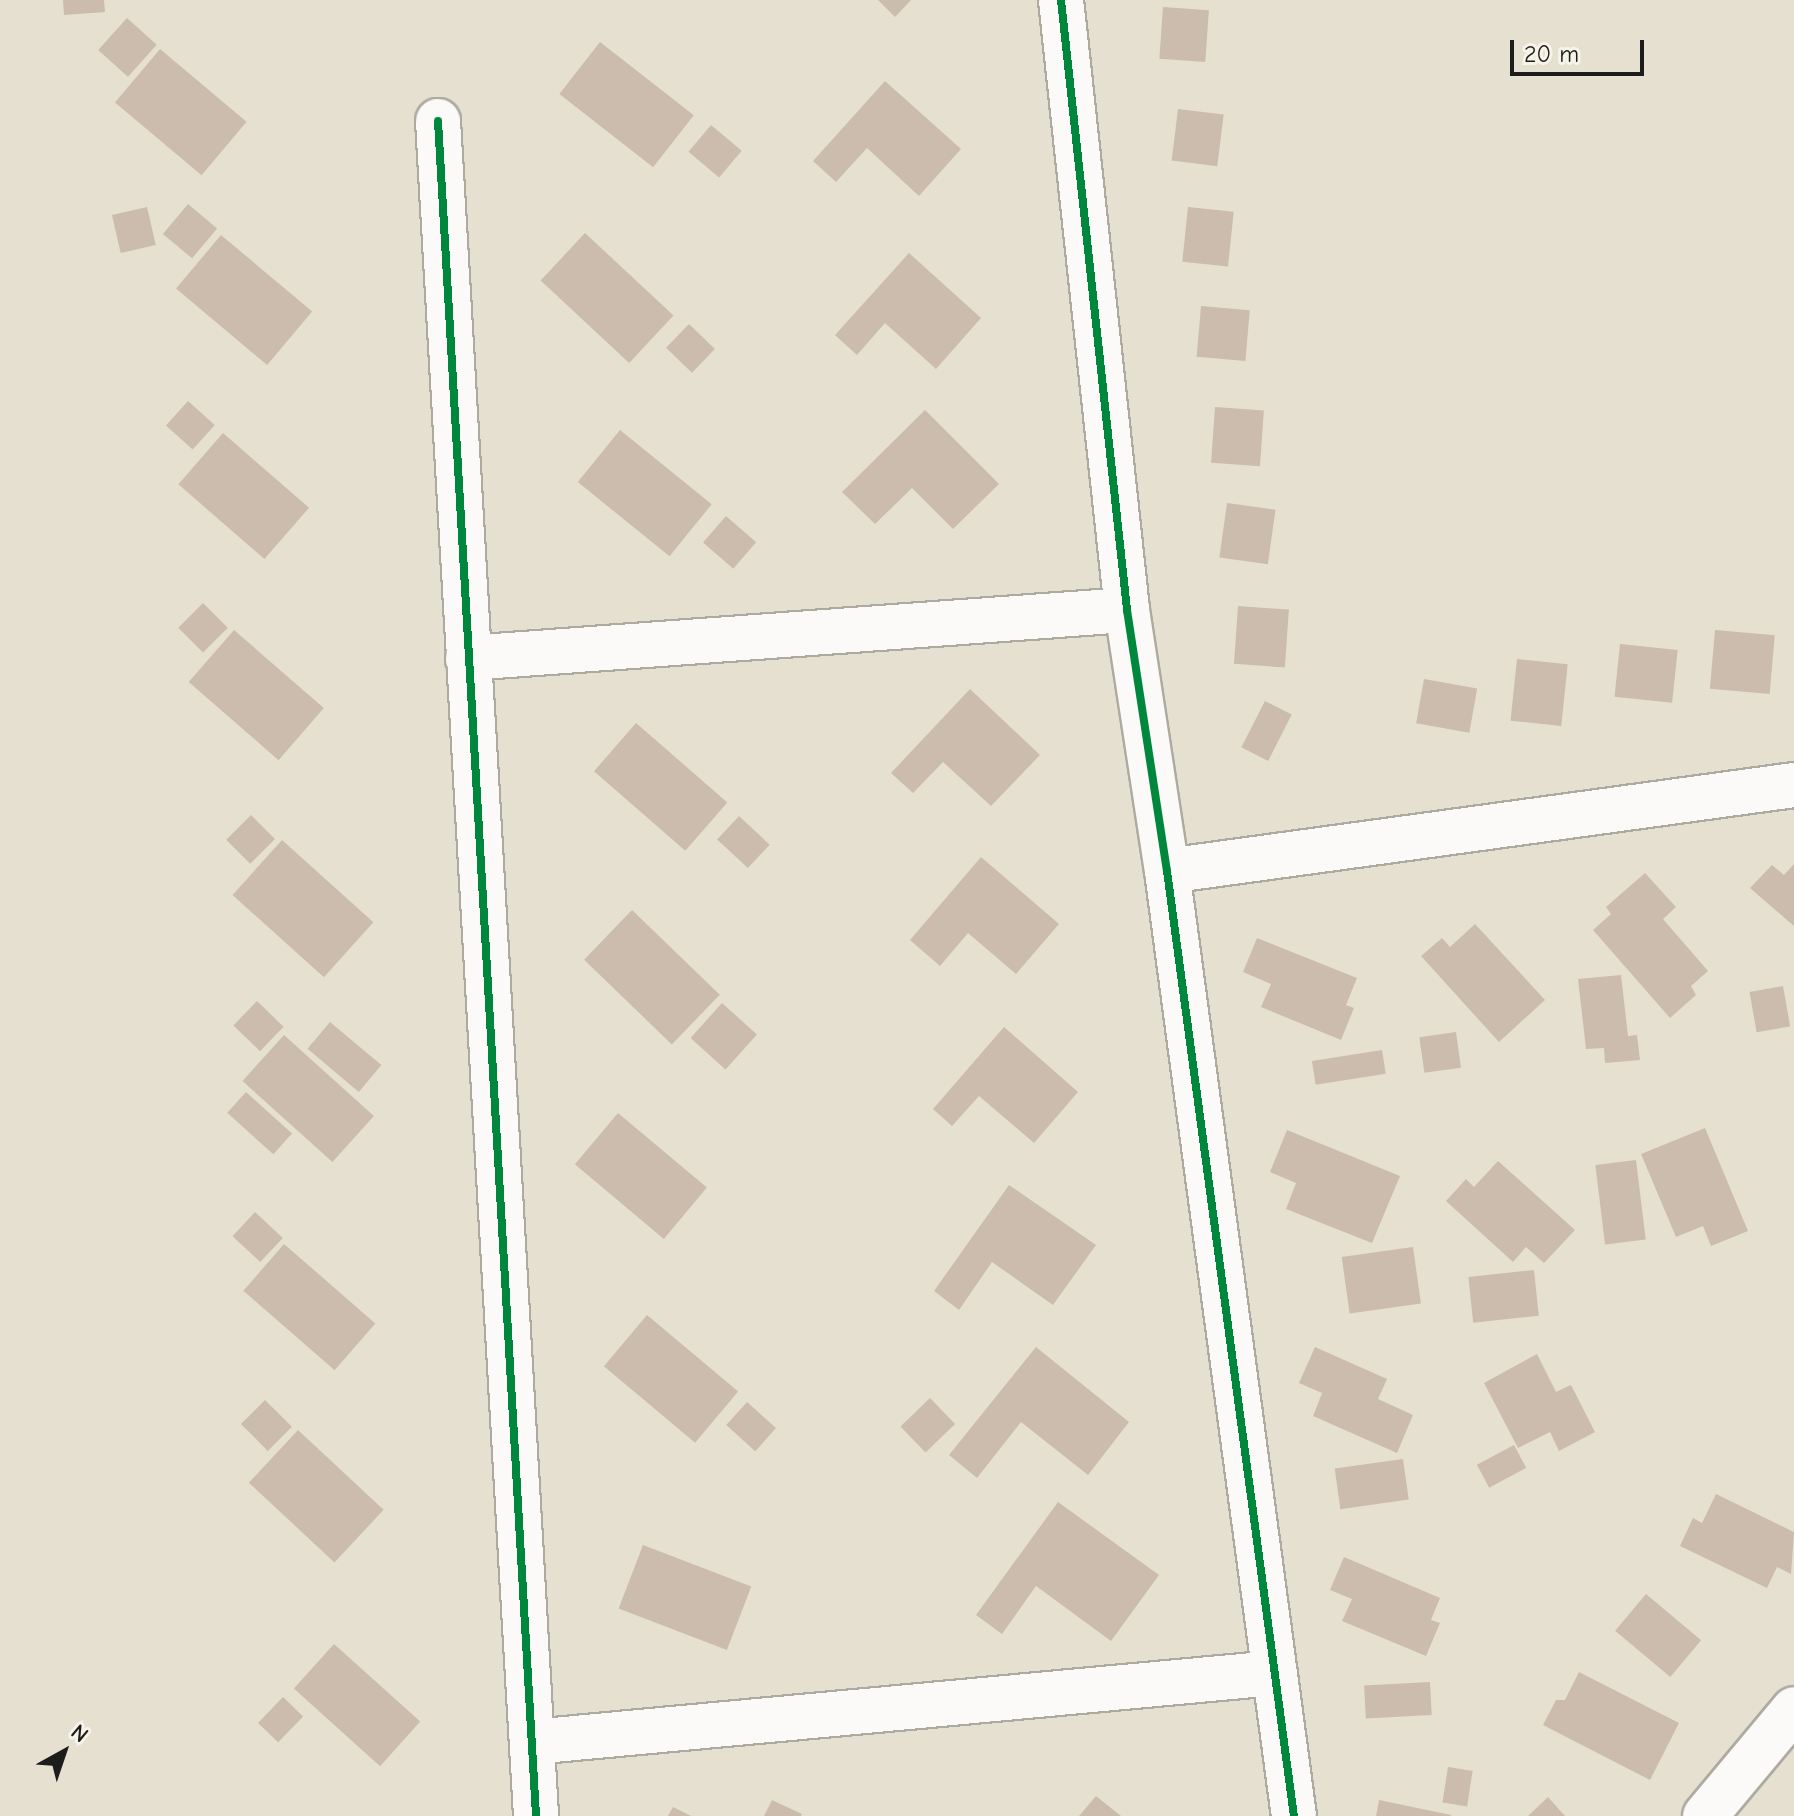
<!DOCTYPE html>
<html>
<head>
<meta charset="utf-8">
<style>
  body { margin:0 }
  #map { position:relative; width:1794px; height:1816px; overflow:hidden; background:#e6e0d0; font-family:"Comic Neue",sans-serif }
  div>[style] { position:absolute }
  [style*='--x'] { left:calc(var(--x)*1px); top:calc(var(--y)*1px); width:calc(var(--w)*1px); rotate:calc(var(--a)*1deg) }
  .building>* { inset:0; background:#ccbcae; transform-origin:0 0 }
  .roads { filter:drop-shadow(2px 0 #adaaa0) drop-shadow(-2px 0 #adaaa0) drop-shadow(0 2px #adaaa0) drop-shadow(0 -2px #adaaa0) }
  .street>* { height:44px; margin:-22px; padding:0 22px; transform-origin:22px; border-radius:22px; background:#fbfaf8 }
  .cycleway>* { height:8px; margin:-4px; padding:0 4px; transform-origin:4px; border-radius:4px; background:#00873e }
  span { translate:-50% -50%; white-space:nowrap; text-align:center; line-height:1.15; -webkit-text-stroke:6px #f7f3e8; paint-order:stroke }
  .north { position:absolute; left:24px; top:1712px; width:80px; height:80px; -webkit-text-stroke:6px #f7f3e8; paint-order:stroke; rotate:40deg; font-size:22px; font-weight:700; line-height:32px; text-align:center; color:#1c1c1c }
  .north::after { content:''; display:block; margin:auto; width:28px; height:36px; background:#1c1c1c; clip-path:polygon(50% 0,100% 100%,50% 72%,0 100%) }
  .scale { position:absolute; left:1510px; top:40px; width:134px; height:36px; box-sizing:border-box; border:4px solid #1c1c1c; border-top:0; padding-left:10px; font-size:24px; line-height:28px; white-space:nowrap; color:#1c1c1c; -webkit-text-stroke:6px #f7f3e8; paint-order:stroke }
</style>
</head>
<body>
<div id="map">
  <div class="building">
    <div style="clip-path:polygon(63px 0,104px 0,105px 12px,64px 15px)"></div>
    <div style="clip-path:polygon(878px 0,911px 0,895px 17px)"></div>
    <div style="left:1163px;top:7px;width:46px;height:52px;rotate:4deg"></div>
    <div style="left:127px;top:18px;width:40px;height:43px;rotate:42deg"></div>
    <div style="left:600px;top:42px;width:119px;height:66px;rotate:38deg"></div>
    <div style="left:160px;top:49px;width:113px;height:70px;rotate:40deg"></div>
    <div style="clip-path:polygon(885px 81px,961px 149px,919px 196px,867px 148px,836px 182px,813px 161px)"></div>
    <div style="left:1178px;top:109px;width:46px;height:52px;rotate:7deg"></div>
    <div style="left:711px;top:125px;width:40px;height:35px;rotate:40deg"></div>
    <div style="left:188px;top:204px;width:38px;height:39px;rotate:40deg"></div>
    <div style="left:147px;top:207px;width:39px;height:36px;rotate:77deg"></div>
    <div style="left:1188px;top:207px;width:46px;height:55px;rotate:6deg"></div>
    <div style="left:585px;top:233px;width:121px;height:65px;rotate:43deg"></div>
    <div style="left:221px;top:235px;width:119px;height:70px;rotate:40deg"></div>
    <div style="clip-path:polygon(909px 253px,981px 318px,936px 369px,885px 323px,857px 355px,835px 335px)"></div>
    <div style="left:1201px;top:306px;width:49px;height:51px;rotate:5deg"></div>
    <div style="left:689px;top:324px;width:36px;height:33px;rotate:44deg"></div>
    <div style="left:188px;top:401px;width:36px;height:33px;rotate:42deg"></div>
    <div style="left:1215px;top:407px;width:49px;height:56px;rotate:4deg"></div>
    <div style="clip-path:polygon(925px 410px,999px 484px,953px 529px,912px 488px,875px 524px,842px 492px)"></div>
    <div style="left:620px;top:430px;width:118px;height:67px;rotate:39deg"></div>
    <div style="left:223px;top:433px;width:114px;height:68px;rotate:41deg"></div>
    <div style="left:1227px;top:503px;width:49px;height:55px;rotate:8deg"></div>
    <div style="left:726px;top:516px;width:40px;height:35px;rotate:41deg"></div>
    <div style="left:203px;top:603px;width:35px;height:35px;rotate:45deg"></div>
    <div style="left:1238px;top:606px;width:51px;height:58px;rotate:4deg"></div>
    <div style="left:234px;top:630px;width:119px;height:69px;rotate:41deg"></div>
    <div style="left:1715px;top:630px;width:60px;height:59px;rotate:5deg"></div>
    <div style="left:1620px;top:644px;width:58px;height:53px;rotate:6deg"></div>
    <div style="left:1517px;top:659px;width:51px;height:62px;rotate:6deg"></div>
    <div style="left:1424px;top:679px;width:54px;height:45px;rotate:10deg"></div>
    <div style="clip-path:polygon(970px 689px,1040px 755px,991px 806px,943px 762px,913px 793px,891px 773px)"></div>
    <div style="left:1265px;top:701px;width:30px;height:52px;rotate:27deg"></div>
    <div style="left:636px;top:723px;width:121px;height:64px;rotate:41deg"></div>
    <div style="left:251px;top:815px;width:34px;height:35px;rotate:45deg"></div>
    <div style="left:739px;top:816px;width:42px;height:32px;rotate:43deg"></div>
    <div style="left:282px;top:840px;width:123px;height:74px;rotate:42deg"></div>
    <div style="clip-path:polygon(981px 857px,1059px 924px,1016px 974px,968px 933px,940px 966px,910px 940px)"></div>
    <div style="clip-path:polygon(1794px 864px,1794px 926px,1750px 888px,1772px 865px,1784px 875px)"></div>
    <div style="clip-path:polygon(1645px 873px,1676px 907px,1663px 919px,1708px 971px,1691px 986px,1696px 995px,1670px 1018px,1593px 930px,1611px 914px,1606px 907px)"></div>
    <div style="left:632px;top:910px;width:122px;height:69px;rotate:44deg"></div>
    <div style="clip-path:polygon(1475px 924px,1545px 1000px,1499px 1042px,1421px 956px,1442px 938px,1450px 947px)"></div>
    <div style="clip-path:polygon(1257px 938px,1357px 978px,1346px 1005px,1354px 1008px,1341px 1040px,1261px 1007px,1271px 984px,1243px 972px)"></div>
    <div style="clip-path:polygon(1621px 975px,1628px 1036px,1637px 1035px,1640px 1060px,1605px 1063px,1604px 1048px,1586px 1049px,1578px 979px)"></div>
    <div style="left:1783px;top:986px;width:41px;height:34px;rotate:80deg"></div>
    <div style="left:257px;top:1001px;width:37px;height:34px;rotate:44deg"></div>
    <div style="left:722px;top:1003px;width:47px;height:47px;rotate:42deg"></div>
    <div style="left:330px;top:1022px;width:67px;height:35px;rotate:40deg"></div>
    <div style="clip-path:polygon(1004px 1027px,1078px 1092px,1034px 1143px,979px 1096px,952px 1126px,933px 1109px)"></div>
    <div style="left:1456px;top:1032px;width:36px;height:37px;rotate:82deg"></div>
    <div style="left:284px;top:1035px;width:121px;height:62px;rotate:42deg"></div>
    <div style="left:1382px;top:1050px;width:24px;height:71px;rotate:81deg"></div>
    <div style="left:246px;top:1092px;width:62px;height:28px;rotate:42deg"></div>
    <div style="left:618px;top:1113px;width:116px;height:67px;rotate:40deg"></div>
    <div style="clip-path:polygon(1705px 1128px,1748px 1231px,1711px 1246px,1703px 1226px,1676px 1237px,1641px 1154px)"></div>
    <div style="clip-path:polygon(1287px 1130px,1400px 1176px,1372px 1243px,1286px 1209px,1296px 1183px,1270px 1172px)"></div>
    <div style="left:1636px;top:1160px;width:80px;height:41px;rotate:83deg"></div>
    <div style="clip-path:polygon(1498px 1161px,1575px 1230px,1544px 1263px,1526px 1247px,1513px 1262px,1446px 1201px,1466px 1179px,1474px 1187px)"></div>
    <div style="clip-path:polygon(1009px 1185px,1096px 1245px,1053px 1305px,992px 1262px,959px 1310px,934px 1291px)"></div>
    <div style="left:255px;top:1212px;width:38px;height:33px;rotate:43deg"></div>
    <div style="left:284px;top:1244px;width:121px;height:62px;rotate:41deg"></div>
    <div style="left:1413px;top:1247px;width:57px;height:72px;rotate:82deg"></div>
    <div style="left:1534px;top:1270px;width:46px;height:66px;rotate:84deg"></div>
    <div style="left:647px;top:1315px;width:119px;height:67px;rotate:40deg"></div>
    <div style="clip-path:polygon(1036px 1347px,1129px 1422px,1088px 1475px,1021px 1422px,977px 1478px,949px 1455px)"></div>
    <div style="clip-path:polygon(1315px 1347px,1387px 1379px,1378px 1399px,1413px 1415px,1397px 1453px,1313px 1416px,1322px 1393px,1299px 1383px)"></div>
    <div style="clip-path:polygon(1537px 1354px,1556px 1392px,1571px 1385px,1595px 1432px,1559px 1451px,1550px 1432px,1518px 1448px,1484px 1383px)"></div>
    <div style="left:930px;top:1398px;width:36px;height:41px;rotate:46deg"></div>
    <div style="left:265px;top:1400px;width:38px;height:34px;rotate:45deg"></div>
    <div style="left:747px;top:1402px;width:39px;height:31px;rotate:42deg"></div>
    <div style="left:298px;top:1430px;width:117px;height:72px;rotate:43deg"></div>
    <div style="left:1514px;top:1445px;width:26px;height:42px;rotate:62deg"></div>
    <div style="left:1403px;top:1459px;width:41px;height:69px;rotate:82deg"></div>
    <div style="clip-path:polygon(1716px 1494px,1794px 1532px,1791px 1574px,1777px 1567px,1767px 1588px,1680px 1546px,1693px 1518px,1702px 1523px)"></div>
    <div style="clip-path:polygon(1058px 1502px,1159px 1575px,1111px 1641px,1036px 1586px,1002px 1634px,976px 1615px)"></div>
    <div style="left:643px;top:1545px;width:116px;height:68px;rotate:21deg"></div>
    <div style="clip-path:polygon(1344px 1557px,1440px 1598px,1431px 1620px,1440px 1623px,1426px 1656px,1342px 1621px,1352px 1599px,1330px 1590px)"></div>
    <div style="left:1646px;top:1594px;width:72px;height:48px;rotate:40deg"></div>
    <div style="left:334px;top:1644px;width:116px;height:60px;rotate:42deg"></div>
    <div style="clip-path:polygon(1579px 1672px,1679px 1723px,1650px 1780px,1543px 1725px,1556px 1700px,1565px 1700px)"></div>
    <div style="left:1430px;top:1682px;width:33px;height:66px;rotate:87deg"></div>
    <div style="left:283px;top:1697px;width:28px;height:36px;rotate:44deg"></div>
    <div style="left:1448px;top:1767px;width:25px;height:36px;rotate:9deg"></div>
    <div style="clip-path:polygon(1096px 1796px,1121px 1816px,1079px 1816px)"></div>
    <div style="clip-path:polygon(1548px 1797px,1565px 1816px,1528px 1816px)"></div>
    <div style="clip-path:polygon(772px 1800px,802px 1814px,801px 1816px,764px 1816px)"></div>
    <div style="clip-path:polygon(1379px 1800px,1451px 1815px,1451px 1816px,1376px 1816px)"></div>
    <div style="clip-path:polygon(673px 1807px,691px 1816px,668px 1816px)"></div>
  </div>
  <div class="roads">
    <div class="street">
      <div style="--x:1061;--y:0;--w:614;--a:83.82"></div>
      <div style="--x:1127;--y:610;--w:264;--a:81.3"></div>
      <div style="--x:1167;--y:871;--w:953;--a:82.35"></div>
      <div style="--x:438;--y:121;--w:1698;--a:86.69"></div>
      <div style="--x:468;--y:658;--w:661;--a:-4.17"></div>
      <div style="--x:1167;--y:871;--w:633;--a:-7.81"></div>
      <div style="--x:532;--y:1742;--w:746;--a:-5.31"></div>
      <div style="--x:1705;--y:1816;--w:139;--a:-50.2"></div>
    </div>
  </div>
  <div class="cycleway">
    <div style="--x:1061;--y:0;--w:614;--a:83.82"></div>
    <div style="--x:1127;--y:610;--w:264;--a:81.3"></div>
    <div style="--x:1167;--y:871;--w:953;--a:82.35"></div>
    <div style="--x:438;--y:121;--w:1698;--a:86.69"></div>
  </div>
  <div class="north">N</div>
  <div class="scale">20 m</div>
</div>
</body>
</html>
